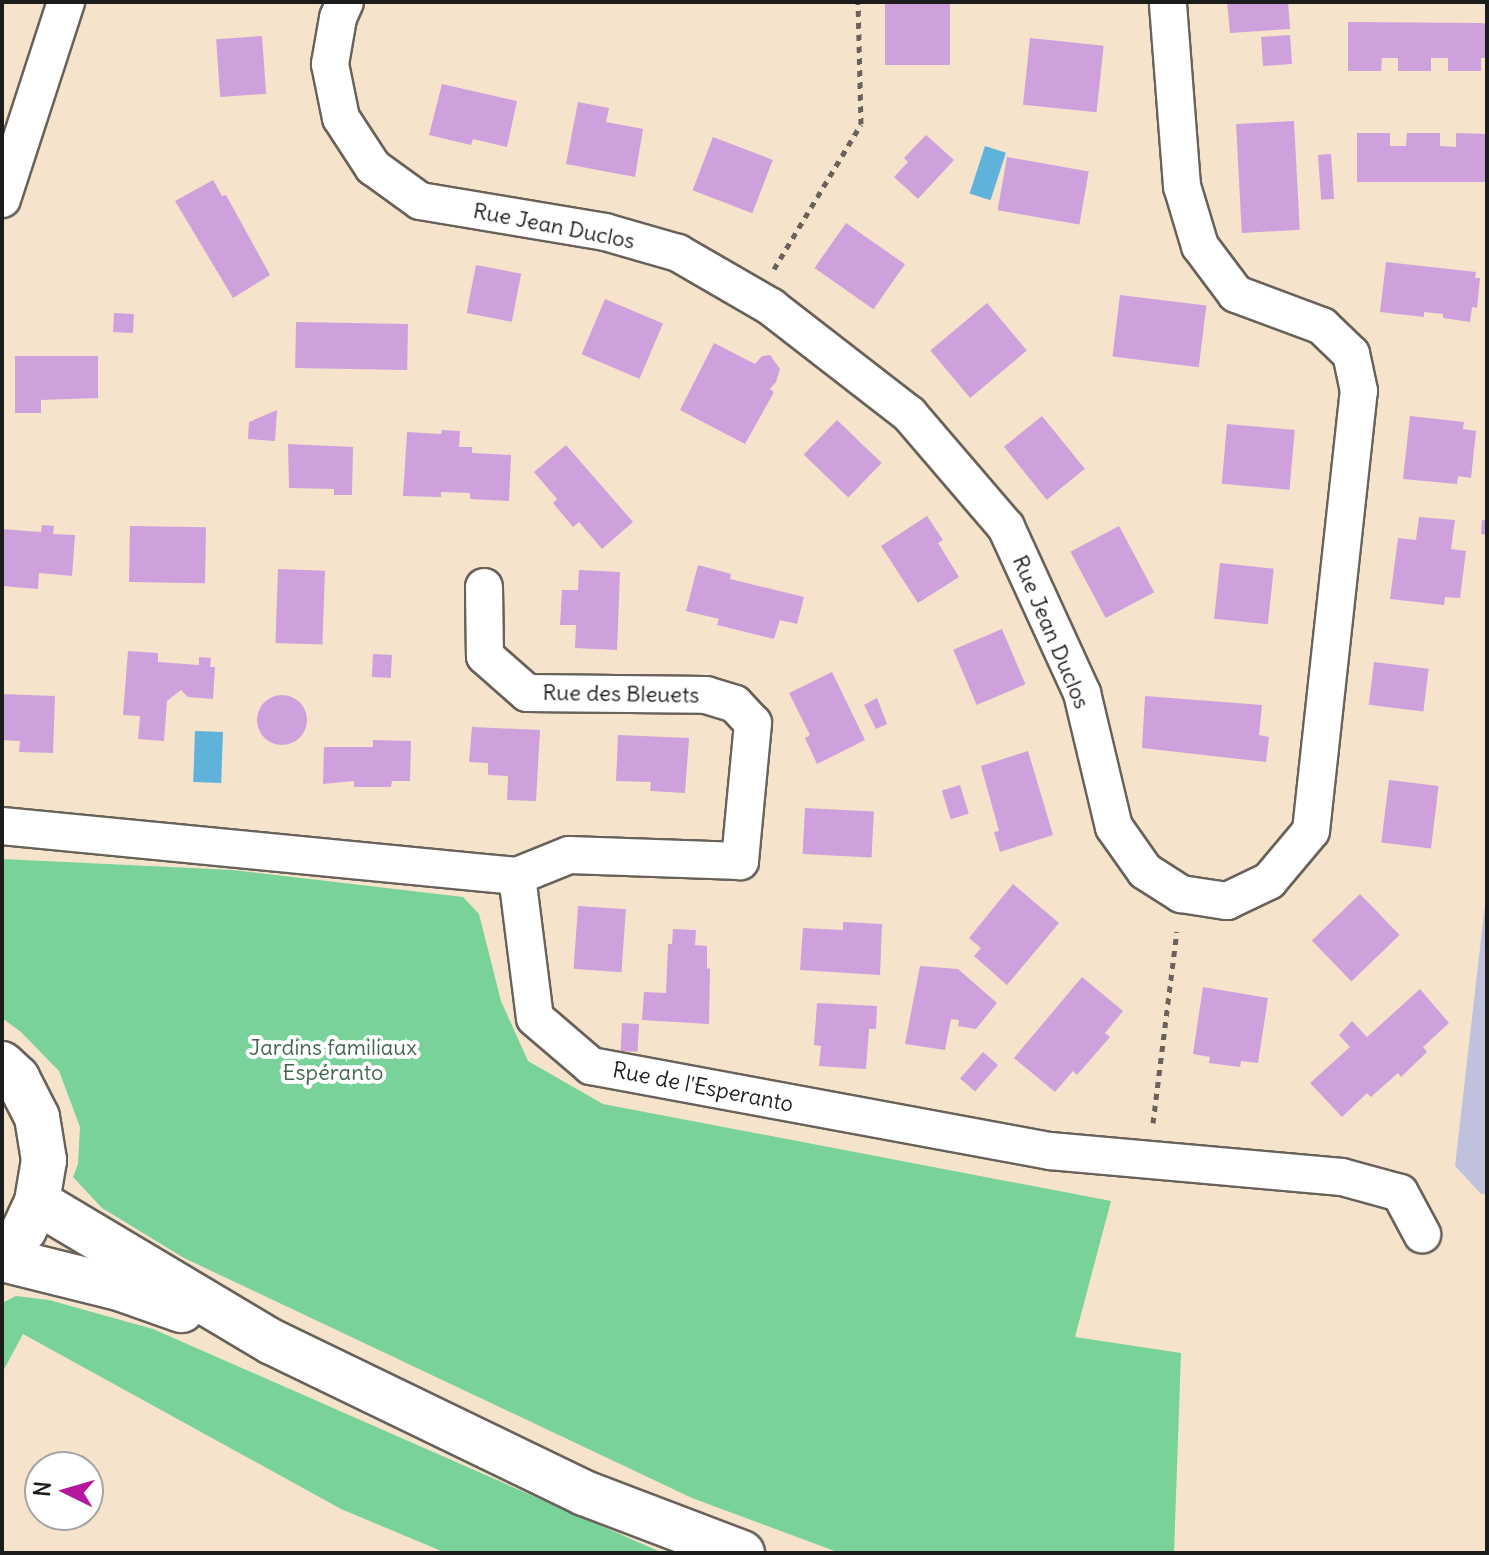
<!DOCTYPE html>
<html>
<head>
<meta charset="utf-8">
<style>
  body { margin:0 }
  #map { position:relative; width:1489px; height:1555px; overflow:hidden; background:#f6e3cc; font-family:Delius,sans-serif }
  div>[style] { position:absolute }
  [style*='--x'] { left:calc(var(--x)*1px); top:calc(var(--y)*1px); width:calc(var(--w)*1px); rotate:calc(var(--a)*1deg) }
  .industrial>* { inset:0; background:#c0c2dd }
  .green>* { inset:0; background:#78d299 }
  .water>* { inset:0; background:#5fb3db; transform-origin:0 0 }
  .building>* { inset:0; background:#cea1dc; transform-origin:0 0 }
  .round { border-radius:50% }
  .path>* { height:5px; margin-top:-2.5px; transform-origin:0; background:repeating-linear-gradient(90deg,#68625a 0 6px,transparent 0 12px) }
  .roads { filter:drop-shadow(2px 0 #68625a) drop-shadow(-2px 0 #68625a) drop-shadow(0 2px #68625a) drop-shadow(0 -2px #68625a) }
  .minor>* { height:36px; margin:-18px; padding:0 18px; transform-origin:18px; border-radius:18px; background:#fff }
  .major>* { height:44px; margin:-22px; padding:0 22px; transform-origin:22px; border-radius:22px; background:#fff }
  span { translate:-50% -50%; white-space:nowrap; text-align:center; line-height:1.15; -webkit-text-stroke:8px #fff; paint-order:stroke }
  .street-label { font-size:22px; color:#1c1c1c }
  .park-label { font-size:22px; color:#41654e }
  .frame { position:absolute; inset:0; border:4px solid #1c1c1c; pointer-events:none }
  .north { position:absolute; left:24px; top:1451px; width:80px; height:80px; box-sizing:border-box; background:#fff; border:2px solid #a4a4a4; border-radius:50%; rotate:275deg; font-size:22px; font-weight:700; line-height:32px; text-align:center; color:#1c1c1c }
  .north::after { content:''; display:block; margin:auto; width:28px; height:36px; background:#b5179e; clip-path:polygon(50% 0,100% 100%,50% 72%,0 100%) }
</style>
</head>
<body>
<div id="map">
  <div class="industrial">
    <div style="clip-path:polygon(1487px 887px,1487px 1194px,1481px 1194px,1455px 1166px)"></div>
  </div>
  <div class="green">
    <div style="clip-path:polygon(2px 859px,233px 870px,463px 897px,479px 914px,501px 1001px,528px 1061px,603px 1104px,1111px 1201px,1075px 1337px,1181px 1353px,1174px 1553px,840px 1553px,692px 1498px,184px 1258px,102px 1208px,73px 1177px,78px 1164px,80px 1127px,59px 1071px,21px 1032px,2px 1018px)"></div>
    <div style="clip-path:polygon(16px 1296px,49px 1300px,153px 1329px,663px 1553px,446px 1553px,341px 1509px,23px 1334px,2px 1373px,2px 1303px)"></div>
  </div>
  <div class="water">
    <div style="left:985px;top:146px;width:22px;height:50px;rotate:18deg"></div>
    <div style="left:195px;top:731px;width:28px;height:51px;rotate:2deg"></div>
  </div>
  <div class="building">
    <div style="left:885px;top:2px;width:65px;height:63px"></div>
    <div style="clip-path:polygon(1227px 2px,1288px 2px,1290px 29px,1230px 33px)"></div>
    <div style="clip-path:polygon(1348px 22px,1481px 23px,1487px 24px,1487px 58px,1481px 58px,1481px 71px,1448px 71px,1448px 58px,1431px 58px,1431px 71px,1398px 71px,1398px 58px,1382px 58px,1381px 71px,1348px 71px)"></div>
    <div style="left:1290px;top:35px;width:29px;height:29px;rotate:86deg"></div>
    <div style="left:262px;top:36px;width:58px;height:46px;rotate:86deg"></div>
    <div style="left:1030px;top:38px;width:74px;height:67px;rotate:6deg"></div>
    <div style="clip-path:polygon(442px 84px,517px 101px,507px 147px,473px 139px,471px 145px,429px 135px)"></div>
    <div style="clip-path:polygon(578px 102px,609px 108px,606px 122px,643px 129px,635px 177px,566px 164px)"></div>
    <div style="left:1294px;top:121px;width:109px;height:58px;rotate:87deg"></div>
    <div style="clip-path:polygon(1357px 133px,1390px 133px,1390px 146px,1406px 146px,1407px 133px,1440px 133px,1440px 146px,1456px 147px,1456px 133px,1487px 134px,1487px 182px,1357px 182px)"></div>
    <div style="clip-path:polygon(926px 135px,954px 160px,918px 199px,894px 177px,908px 162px,904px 158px)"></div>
    <div style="left:713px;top:137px;width:64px;height:57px;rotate:21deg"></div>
    <div style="left:1331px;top:154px;width:45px;height:13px;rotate:86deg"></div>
    <div style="left:1007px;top:157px;width:83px;height:54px;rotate:10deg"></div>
    <div style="clip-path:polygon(213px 180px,222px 196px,226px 195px,270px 275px,233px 298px,175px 201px)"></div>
    <div style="left:846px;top:223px;width:72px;height:55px;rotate:35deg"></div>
    <div style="clip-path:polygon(1386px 262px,1476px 272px,1475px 278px,1480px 278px,1477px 308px,1472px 307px,1470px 322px,1443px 318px,1443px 314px,1424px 312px,1424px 317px,1380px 312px)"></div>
    <div style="left:476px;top:265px;width:46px;height:49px;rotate:11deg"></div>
    <div style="left:1120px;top:295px;width:87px;height:62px;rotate:7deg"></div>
    <div style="left:605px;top:299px;width:63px;height:60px;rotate:23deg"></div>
    <div style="left:987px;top:303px;width:62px;height:74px;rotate:50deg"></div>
    <div style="left:114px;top:313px;width:20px;height:19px;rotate:3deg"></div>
    <div style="left:408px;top:324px;width:46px;height:112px;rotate:91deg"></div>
    <div style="clip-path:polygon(714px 343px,755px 364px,762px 356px,770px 355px,780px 369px,776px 382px,770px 389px,774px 392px,745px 444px,680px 410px)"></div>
    <div style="clip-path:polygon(15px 356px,98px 356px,98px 398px,41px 400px,41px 413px,15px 413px)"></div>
    <div style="clip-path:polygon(277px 410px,275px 441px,248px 439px,249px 422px)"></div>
    <div style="left:1042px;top:416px;width:68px;height:49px;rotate:51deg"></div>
    <div style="clip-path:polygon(1410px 416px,1464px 422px,1463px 429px,1476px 431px,1471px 478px,1458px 476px,1457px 484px,1403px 479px)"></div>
    <div style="left:837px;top:420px;width:62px;height:48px;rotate:44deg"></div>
    <div style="left:1227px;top:424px;width:68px;height:60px;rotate:5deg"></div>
    <div style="clip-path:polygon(442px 430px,460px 431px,459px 447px,472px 447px,472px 453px,511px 455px,509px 501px,470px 499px,470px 493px,441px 492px,441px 497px,403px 496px,407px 432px,441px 434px)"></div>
    <div style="clip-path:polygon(288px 444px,353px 447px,352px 495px,334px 495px,334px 489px,289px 488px)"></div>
    <div style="clip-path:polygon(566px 445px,633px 522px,602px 549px,579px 522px,573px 527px,553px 503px,557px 499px,534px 472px)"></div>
    <div style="clip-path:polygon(927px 516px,943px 540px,938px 543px,959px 577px,918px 603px,881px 546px)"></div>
    <div style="clip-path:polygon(1419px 517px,1455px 520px,1451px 549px,1466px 551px,1460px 598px,1445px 597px,1444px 605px,1390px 599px,1398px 538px,1416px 540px)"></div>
    <div style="clip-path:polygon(1482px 520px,1487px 520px,1487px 535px,1481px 534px)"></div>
    <div style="clip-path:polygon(42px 525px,54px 526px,53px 534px,75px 535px,72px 576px,39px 573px,38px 589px,2px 586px,2px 529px,41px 532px)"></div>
    <div style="left:130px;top:526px;width:76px;height:56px;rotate:1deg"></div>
    <div style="left:1119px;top:526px;width:75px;height:55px;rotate:62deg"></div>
    <div style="left:1220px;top:563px;width:54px;height:56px;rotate:6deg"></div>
    <div style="clip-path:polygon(698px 565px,731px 574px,730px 579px,804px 597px,797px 624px,780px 620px,774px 639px,717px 625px,719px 619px,686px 611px)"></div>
    <div style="left:278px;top:569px;width:47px;height:74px;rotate:2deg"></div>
    <div style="clip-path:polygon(579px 570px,620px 572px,617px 650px,575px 648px,576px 625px,560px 625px,562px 590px,578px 590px)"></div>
    <div style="left:1002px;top:629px;width:60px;height:53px;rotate:67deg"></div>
    <div style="clip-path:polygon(128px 651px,158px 653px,158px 662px,199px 665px,199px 657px,211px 658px,210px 667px,215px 667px,213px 699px,188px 697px,181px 690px,167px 701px,164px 741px,138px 739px,140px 716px,123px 715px)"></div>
    <div style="left:373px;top:654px;width:19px;height:23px;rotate:3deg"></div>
    <div style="left:1374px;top:662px;width:55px;height:43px;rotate:7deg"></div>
    <div style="clip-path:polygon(832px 672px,865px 740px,817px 764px,805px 738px,810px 735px,789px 693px)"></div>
    <div style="clip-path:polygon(2px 694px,55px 696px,53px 753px,19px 752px,20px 741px,2px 740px)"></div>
    <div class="round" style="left:257px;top:695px;width:50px;height:50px"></div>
    <div style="clip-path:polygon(1145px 696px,1262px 705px,1259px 735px,1269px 737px,1266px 762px,1142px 748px)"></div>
    <div style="clip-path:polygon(877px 698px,887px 724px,876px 729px,864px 705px)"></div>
    <div style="clip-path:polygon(472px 727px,540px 730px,536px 801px,507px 800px,508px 776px,488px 775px,488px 763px,469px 762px)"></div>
    <div style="clip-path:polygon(618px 735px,689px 738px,685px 793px,650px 791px,651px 782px,616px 781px)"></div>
    <div style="clip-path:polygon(373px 740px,411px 741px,410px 781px,392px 781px,391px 787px,354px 787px,354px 781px,323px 784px,324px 747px,373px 747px)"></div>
    <div style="clip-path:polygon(1028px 751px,1053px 835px,1000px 852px,994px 832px,999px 831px,981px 766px)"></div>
    <div style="left:1389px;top:780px;width:50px;height:63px;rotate:7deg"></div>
    <div style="left:960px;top:785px;width:30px;height:19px;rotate:73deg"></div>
    <div style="left:805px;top:808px;width:69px;height:46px;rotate:3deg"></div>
    <div style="clip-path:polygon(1013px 884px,1059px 923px,1007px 985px,974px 956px,981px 948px,969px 938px)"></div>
    <div style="left:1360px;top:894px;width:57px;height:67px;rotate:46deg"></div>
    <div style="left:578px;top:906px;width:48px;height:63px;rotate:4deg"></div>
    <div style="clip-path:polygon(843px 922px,882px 924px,880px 975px,800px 970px,803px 928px,843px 930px)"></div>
    <div style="clip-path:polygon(673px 929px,696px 930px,695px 945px,707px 946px,707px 968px,710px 969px,709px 1024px,642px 1020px,644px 992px,666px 993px,668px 944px,672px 944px)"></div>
    <div style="clip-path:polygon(920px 966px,958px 969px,997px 1003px,976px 1029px,958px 1026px,959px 1020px,951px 1019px,945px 1050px,905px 1044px)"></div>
    <div style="clip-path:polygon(1082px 977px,1123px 1011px,1105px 1033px,1110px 1037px,1077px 1075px,1073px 1071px,1055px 1092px,1014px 1058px)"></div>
    <div style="clip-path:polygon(1203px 987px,1268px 998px,1258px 1063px,1241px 1061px,1240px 1067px,1209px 1063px,1210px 1057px,1193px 1054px)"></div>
    <div style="clip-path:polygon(1420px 989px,1449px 1023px,1423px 1047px,1427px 1052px,1401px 1077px,1398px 1073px,1371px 1097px,1367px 1093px,1342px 1117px,1310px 1083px,1350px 1047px,1339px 1035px,1352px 1021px,1367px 1037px)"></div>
    <div style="clip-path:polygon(817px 1003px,877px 1006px,876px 1029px,869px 1029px,866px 1069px,819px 1066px,821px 1046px,814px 1045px)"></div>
    <div style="left:622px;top:1023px;width:17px;height:28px;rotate:3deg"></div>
    <div style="left:983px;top:1052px;width:20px;height:35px;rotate:41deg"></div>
  </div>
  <div class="path">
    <div style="--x:774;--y:269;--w:169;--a:-59"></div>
    <div style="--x:861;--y:124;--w:122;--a:-91.4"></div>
    <div style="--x:1153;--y:1123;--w:193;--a:-82.9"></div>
  </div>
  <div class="roads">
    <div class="minor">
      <div style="--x:345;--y:2;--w:17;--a:114"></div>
      <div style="--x:338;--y:18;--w:47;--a:99.9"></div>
      <div style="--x:330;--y:64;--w:55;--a:78.5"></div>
      <div style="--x:341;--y:118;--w:59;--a:56.9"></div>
      <div style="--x:373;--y:167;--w:58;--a:35.9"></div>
      <div style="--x:420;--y:201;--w:188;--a:9.5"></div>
      <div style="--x:605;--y:232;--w:76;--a:16"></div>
      <div style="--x:678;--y:253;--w:108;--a:30.1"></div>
      <div style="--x:771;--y:307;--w:175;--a:37.8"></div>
      <div style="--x:909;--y:414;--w:149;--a:49.4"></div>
      <div style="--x:1006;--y:527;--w:183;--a:65.4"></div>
      <div style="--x:1082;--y:693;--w:138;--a:76.6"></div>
      <div style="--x:1114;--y:827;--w:54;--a:54.8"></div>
      <div style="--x:1145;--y:871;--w:43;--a:32.6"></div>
      <div style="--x:1181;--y:894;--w:47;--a:8.7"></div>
      <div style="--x:1227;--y:901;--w:47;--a:-25.5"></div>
      <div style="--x:1269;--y:881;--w:65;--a:-50"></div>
      <div style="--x:1311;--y:831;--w:443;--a:-83.8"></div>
      <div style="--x:1359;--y:391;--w:38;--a:-102"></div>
      <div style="--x:1351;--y:354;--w:40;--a:-136"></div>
      <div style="--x:1322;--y:326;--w:92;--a:-159.6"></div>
      <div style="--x:1236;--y:294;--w:60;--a:-126.9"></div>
      <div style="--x:1200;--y:246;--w:63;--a:-106.7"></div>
      <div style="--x:1182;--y:186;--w:185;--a:-94.4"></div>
      <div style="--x:2;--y:199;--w:207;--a:-72"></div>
      <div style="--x:484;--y:587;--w:69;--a:89.2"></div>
      <div style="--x:485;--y:656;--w:56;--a:41.4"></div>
      <div style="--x:527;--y:693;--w:179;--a:0.6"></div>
      <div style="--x:706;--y:695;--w:30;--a:17"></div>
      <div style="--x:735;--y:704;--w:26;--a:47"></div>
      <div style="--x:753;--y:723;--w:139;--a:95.4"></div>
      <div style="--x:740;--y:861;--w:171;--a:-178"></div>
      <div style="--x:569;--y:855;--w:56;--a:158"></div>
      <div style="--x:2;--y:826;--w:517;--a:5.55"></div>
      <div style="--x:517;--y:876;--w:143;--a:82.8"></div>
      <div style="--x:535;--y:1018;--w:74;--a:40.6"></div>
      <div style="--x:591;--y:1066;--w:467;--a:10.5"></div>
      <div style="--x:1050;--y:1151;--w:293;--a:5.1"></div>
      <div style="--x:1342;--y:1177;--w:60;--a:15.4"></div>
      <div style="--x:1400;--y:1193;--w:47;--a:61.8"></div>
    </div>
    <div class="major">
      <div style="--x:2;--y:1064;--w:21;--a:43"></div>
      <div style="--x:17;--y:1078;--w:44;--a:62.9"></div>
      <div style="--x:37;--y:1117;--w:44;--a:80.8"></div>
      <div style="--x:44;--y:1160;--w:43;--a:99.5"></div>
      <div style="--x:37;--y:1202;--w:31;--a:115"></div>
      <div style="--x:37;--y:1202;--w:274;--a:30.8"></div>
      <div style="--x:272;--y:1342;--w:347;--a:25.8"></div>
      <div style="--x:584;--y:1493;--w:169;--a:20.8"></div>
      <div style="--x:2;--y:1259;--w:124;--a:14"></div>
      <div style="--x:122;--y:1289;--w:63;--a:19.6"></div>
    </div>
  </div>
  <div class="street-label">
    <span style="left:554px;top:226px;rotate:11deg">Rue Jean Duclos</span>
    <span style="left:1051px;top:632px;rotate:67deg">Rue Jean Duclos</span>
    <span style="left:621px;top:694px;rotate:1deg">Rue des Bleuets</span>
    <span style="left:703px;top:1087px;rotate:11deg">Rue de l'Esperanto</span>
  </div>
  <div class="park-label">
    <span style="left:333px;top:1060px">Jardins familiaux<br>Espéranto</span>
  </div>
  <div class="frame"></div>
  <div class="north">N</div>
</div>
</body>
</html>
